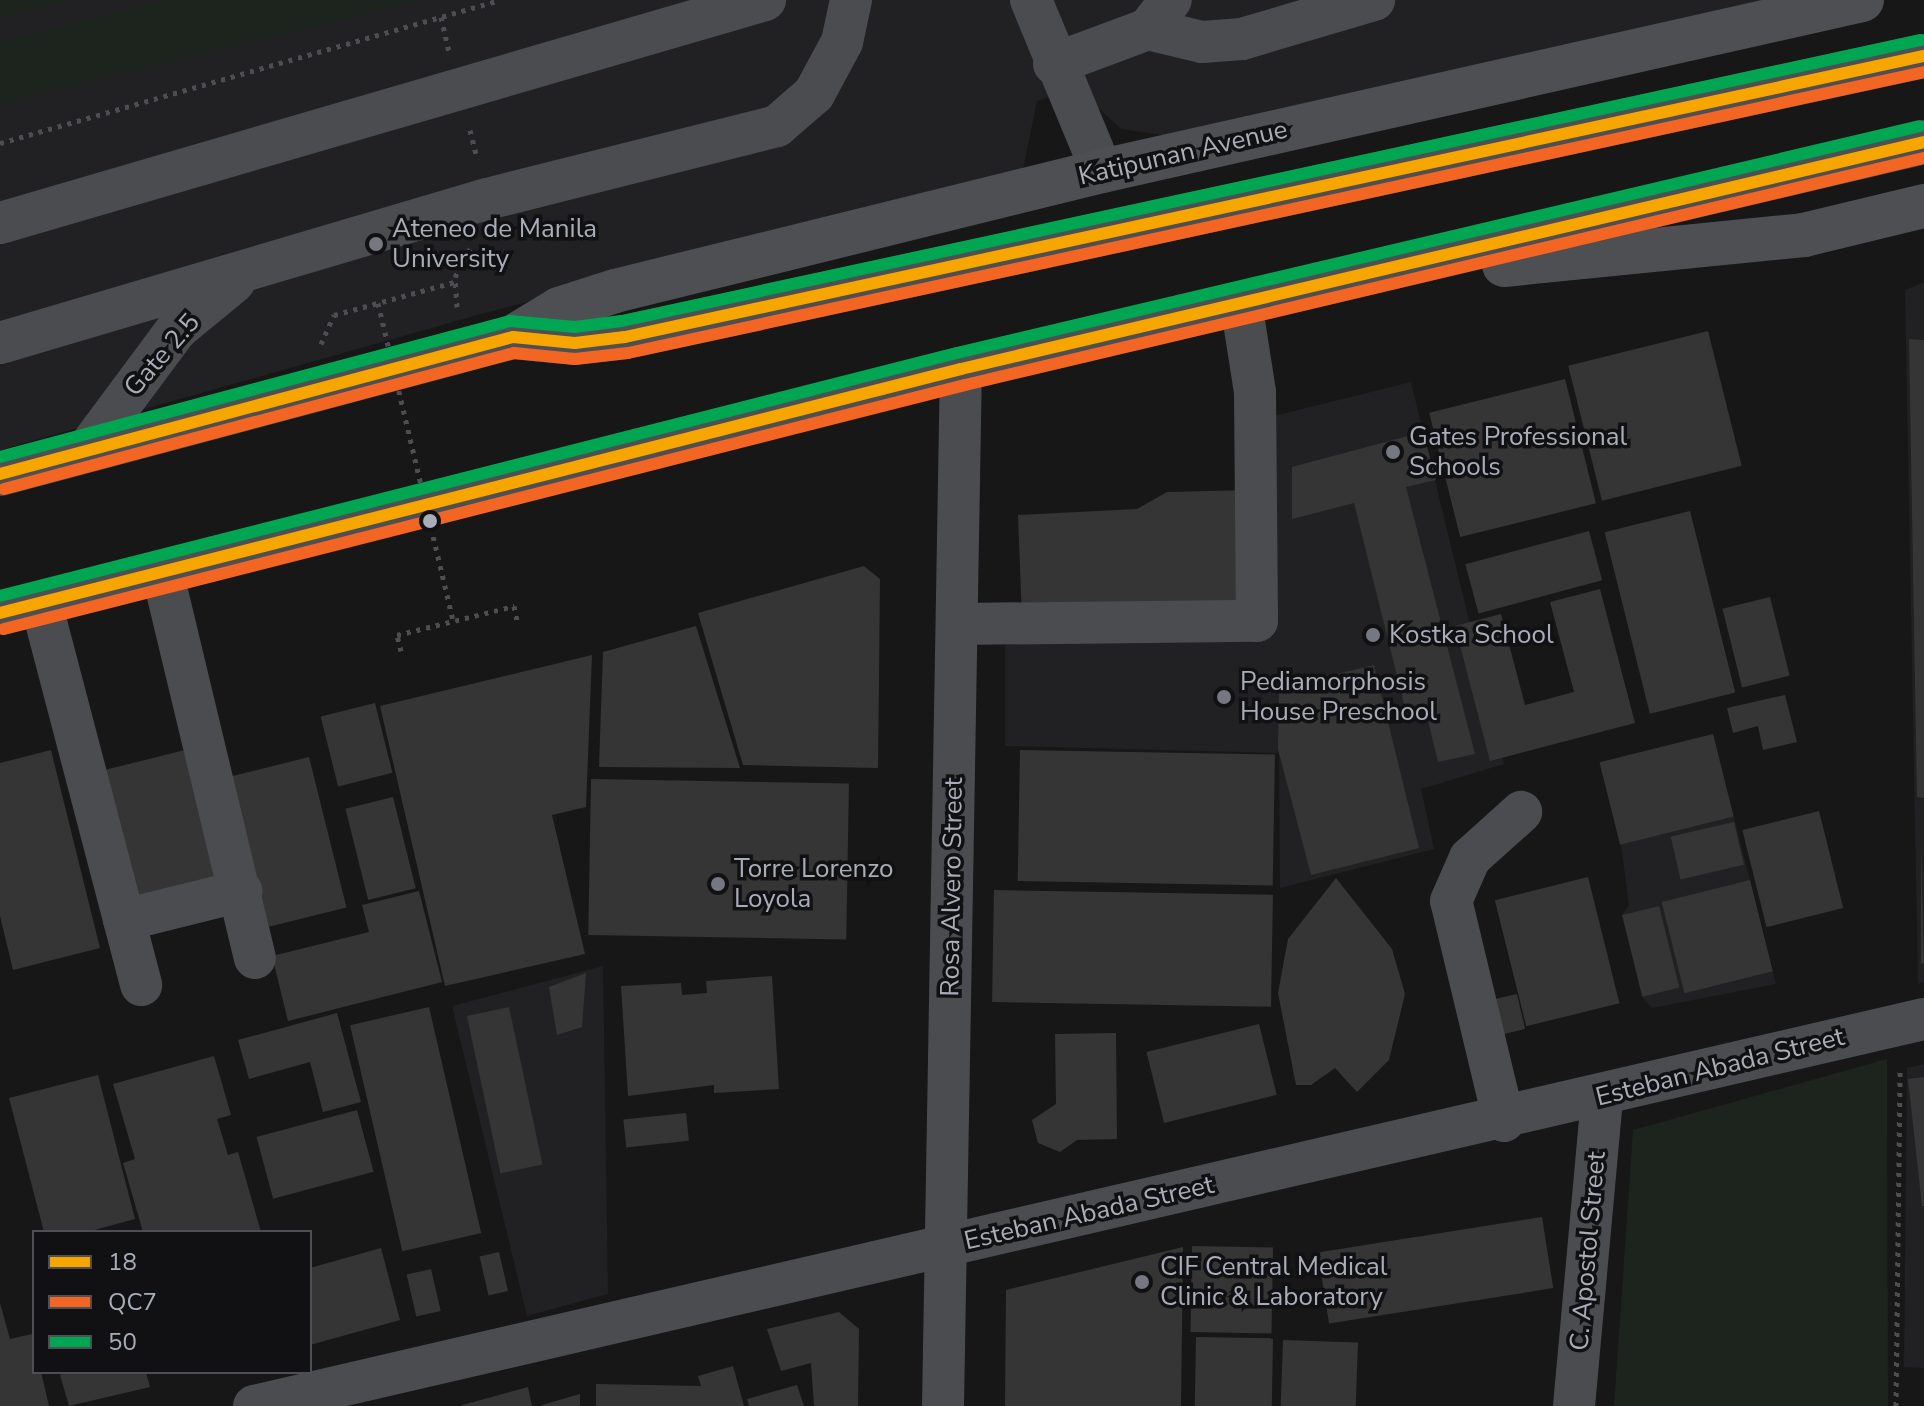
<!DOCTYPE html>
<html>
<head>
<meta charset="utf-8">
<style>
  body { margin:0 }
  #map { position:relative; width:1924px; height:1406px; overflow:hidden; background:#171717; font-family:"Nunito Sans",sans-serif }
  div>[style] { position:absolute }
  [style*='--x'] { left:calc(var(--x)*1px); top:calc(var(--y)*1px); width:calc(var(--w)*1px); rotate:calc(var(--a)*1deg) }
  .built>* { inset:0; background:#212123 }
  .green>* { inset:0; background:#1d241e }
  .building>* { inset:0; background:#353536; transform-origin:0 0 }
  .path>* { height:5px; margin-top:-2.5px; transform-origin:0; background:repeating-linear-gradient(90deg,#4d4e52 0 4px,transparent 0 10px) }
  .minor>* { height:42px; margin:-21px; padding:0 21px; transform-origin:21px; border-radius:21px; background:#4b4c50 }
  .major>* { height:44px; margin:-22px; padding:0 22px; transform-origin:22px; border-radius:22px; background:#4d4f52 }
  .path-bridge>* { height:5px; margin-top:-2.5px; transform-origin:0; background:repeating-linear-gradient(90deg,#4d4e52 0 4px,transparent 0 10px) }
  .bus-1>* { height:12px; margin:-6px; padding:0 6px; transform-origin:6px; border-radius:6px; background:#f7a600 }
  .bus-2>* { height:12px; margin:-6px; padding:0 6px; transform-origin:6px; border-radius:6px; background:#f26522 }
  .bus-3>* { height:12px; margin:-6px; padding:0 6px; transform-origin:6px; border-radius:6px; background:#00a651 }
  .dots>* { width:22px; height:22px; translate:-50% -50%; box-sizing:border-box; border:4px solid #111113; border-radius:50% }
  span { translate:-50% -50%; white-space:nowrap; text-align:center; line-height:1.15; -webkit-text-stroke:7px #111113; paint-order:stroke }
  .street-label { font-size:26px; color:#a8adb8 }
  .poi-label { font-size:26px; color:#a8adb8 }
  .left { translate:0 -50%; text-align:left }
  .legend { position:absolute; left:32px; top:1230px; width:280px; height:144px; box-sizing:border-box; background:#111113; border:2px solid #4d4f55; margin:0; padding:10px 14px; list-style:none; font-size:24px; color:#a8adb8 }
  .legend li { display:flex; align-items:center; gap:16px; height:40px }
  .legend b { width:40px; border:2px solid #4d4f55 }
</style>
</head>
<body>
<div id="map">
  <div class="built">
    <div style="clip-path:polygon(0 0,1785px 0,1181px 138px,1121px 129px,1077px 88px,1037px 101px,1022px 174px,481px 314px,0 450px)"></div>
    <div style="clip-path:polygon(1924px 282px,1924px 982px,1918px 984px,1905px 290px)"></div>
    <div style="clip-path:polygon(1411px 382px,1504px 764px,1421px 789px,1434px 849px,1280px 888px,1279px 753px,1005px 746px,1005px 634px,1273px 637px,1274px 416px)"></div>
    <div style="clip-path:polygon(1713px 734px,1776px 984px,1652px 1008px,1642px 997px,1622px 915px,1629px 905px,1621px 845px,1600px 763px)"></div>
    <div style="clip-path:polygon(603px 966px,608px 1294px,527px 1316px,452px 1006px)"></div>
    <div style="clip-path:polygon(1924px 1064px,1924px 1368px,1904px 1367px,1907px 1068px)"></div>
  </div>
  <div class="green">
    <div style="clip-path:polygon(0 0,73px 0,0 19px)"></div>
    <div style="clip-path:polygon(168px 0,421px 0,0 104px,0 43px)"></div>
    <div style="clip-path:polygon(1887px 1059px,1888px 1406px,1614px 1406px,1633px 1130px)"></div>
  </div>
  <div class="building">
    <div style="left:1708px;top:331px;width:139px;height:144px;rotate:76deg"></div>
    <div style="clip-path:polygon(1909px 339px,1924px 340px,1924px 798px,1917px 797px)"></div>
    <div style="left:1565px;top:379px;width:128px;height:140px;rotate:76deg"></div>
    <div style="clip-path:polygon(1423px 432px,1436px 480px,1406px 487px,1475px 754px,1438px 762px,1425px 708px,1406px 712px,1354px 503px,1292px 519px,1292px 467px)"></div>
    <div style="clip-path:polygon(1251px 490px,1254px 613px,1022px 620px,1018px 515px,1137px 509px,1167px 492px)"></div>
    <div style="left:1690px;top:511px;width:187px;height:88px;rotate:76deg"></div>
    <div style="left:1589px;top:531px;width:51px;height:128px;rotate:75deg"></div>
    <div style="clip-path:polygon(864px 566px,880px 579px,878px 768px,743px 765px,698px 613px)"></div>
    <div style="clip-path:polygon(1600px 589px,1635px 723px,1490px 761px,1455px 626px,1501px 614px,1525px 705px,1574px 692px,1550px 602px)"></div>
    <div style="left:1770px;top:597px;width:81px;height:49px;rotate:76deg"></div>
    <div style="clip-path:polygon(696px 626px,740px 768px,599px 767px,603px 652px)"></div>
    <div style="clip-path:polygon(592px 655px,586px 807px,552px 815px,585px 954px,445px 986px,380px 706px)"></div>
    <div style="clip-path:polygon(1374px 665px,1419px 848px,1311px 875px,1278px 749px,1279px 688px)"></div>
    <div style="clip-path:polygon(1785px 695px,1797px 742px,1763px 750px,1758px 726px,1733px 733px,1727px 708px)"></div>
    <div style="left:375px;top:703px;width:72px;height:56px;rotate:76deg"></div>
    <div style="left:1713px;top:734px;width:85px;height:117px;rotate:76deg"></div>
    <div style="clip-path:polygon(51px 750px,100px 948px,13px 970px,0 916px,0 763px)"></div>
    <div style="left:185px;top:750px;width:136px;height:82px;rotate:76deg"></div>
    <div style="left:1020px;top:750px;width:255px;height:131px;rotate:1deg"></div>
    <div style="left:309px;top:757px;width:155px;height:80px;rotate:76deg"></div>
    <div style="left:591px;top:779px;width:258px;height:156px;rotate:1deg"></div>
    <div style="left:393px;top:797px;width:94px;height:49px;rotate:76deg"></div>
    <div style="left:1819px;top:811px;width:100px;height:79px;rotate:76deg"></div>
    <div style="left:1734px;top:822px;width:44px;height:65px;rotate:77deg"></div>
    <div style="clip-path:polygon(1921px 844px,1924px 963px,1921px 964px)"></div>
    <div style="left:1588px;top:877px;width:130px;height:96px;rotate:76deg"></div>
    <div style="clip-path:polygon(1336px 878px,1392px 949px,1405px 994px,1389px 1060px,1357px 1092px,1335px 1068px,1311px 1085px,1296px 1085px,1278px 993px,1288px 939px)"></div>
    <div style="left:1750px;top:880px;width:94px;height:91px;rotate:76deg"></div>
    <div style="left:994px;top:890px;width:279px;height:112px;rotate:1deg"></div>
    <div style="clip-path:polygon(419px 891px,442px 982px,288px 1021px,272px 956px,369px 932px,362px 905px)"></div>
    <div style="left:1659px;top:906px;width:84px;height:38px;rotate:76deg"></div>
    <div style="clip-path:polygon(586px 973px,582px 1027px,557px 1035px,549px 987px)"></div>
    <div style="clip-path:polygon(772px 976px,779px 1089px,714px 1093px,714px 1085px,628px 1096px,621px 986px,681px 983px,682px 995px,707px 993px,706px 981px)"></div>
    <div style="left:1517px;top:994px;width:36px;height:37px;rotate:77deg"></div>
    <div style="left:429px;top:1007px;width:232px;height:81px;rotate:77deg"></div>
    <div style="left:509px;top:1007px;width:161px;height:43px;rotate:78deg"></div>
    <div style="clip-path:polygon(337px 1013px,361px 1102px,323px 1112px,310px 1062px,249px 1079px,238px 1040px)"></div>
    <div style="left:1259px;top:1024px;width:73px;height:116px;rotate:76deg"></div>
    <div style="clip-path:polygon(1116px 1033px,1117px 1139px,1077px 1140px,1060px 1152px,1038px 1143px,1032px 1120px,1056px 1104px,1055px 1034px)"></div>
    <div style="clip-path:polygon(214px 1056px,231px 1115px,217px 1119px,228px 1155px,238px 1152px,261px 1232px,143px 1232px,123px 1163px,135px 1159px,113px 1084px)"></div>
    <div style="clip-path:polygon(98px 1075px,135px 1219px,87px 1232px,44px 1232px,9px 1098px)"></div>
    <div style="clip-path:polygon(1924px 1077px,1924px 1206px,1922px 1206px,1908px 1079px)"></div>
    <div style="left:357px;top:1110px;width:64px;height:104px;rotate:75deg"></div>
    <div style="left:686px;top:1113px;width:28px;height:63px;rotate:84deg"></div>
    <div style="left:1542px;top:1217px;width:72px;height:227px;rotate:81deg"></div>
    <div style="left:1192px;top:1246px;width:81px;height:86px;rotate:1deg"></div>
    <div style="clip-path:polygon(1183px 1247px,1181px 1406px,1005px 1406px,1006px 1290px)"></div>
    <div style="clip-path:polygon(381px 1248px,400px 1320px,310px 1345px,310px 1268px)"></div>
    <div style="left:499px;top:1252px;width:40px;height:20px;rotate:77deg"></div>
    <div style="left:431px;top:1269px;width:43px;height:25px;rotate:77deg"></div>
    <div style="clip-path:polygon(0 1303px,10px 1339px,32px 1334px,34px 1372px,41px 1372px,49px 1406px,0 1406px)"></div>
    <div style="clip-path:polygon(839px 1312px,859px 1329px,858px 1406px,814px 1406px,811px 1363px,781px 1371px,767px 1329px)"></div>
    <div style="left:1196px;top:1337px;width:77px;height:69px;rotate:1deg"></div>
    <div style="left:1283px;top:1340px;width:75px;height:66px;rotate:2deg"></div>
    <div style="clip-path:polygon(733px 1366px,744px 1406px,596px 1406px,596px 1384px,701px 1386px,698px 1376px)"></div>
    <div style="clip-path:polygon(67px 1372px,146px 1372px,150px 1387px,69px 1406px,60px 1375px)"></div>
    <div style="clip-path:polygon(797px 1385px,804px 1406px,749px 1406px,747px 1399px)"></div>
    <div style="clip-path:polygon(528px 1387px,532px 1406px,462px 1406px,462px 1405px)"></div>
    <div style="clip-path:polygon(580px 1394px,580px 1406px,542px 1406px,542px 1405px)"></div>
  </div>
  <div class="path">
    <div style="--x:441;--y:17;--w:35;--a:77"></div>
    <div style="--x:470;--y:130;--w:30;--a:76"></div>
    <div style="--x:0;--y:143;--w:520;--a:-15.96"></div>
    <div style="--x:457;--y:307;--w:30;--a:-94"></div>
    <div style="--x:455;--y:277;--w:32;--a:-62"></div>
    <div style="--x:321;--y:344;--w:32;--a:-66"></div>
    <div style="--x:334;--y:315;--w:125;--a:-15.3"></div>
    <div style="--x:401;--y:651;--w:16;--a:-104"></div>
    <div style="--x:397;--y:635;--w:121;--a:-13.9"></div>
    <div style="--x:514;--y:606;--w:14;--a:78"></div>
    <div style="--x:1896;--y:1406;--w:338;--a:-89.3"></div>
  </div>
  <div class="minor">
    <div style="--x:1031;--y:0;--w:185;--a:67.5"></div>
    <div style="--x:1148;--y:29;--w:56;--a:13.5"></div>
    <div style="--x:1202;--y:42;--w:40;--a:-4.3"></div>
    <div style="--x:1242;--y:39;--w:138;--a:-16.5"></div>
    <div style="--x:1054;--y:64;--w:100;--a:-20.4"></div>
    <div style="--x:1148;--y:29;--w:37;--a:-52"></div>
    <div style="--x:0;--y:223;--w:797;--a:-16.25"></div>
    <div style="--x:0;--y:343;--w:508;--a:-16.47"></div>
    <div style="--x:487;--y:199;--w:299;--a:-14.1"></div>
    <div style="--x:777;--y:126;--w:49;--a:-40.9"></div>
    <div style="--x:814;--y:94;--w:59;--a:-61.7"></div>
    <div style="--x:842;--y:42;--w:43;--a:-77.9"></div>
    <div style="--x:87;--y:450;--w:151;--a:-53.4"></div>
    <div style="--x:177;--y:329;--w:74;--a:-39.5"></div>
    <div style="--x:162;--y:571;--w:398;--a:76.5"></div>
    <div style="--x:41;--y:603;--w:395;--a:75.3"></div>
    <div style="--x:957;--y:624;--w:300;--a:-0.6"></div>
    <div style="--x:1257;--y:621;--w:229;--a:-90.5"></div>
    <div style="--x:1255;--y:392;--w:90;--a:-98.9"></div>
    <div style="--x:124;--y:920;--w:121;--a:-13.9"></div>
    <div style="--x:1504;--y:1121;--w:226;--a:-103.5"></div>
    <div style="--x:1451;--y:901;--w:47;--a:-66.2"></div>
    <div style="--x:1470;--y:858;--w:69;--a:-42"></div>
    <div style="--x:254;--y:1406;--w:1714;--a:-13.05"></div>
    <div style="--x:943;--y:1406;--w:1037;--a:-89.01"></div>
    <div style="--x:1574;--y:1406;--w:311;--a:-84.8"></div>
  </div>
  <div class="major">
    <div style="--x:1504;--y:265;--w:301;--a:-5.7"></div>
    <div style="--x:1804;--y:235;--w:123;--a:-13.6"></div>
    <div style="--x:513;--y:337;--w:62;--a:5.5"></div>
    <div style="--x:575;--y:343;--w:50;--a:-6.8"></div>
    <div style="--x:625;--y:337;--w:1329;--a:-12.21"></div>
    <div style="--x:0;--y:474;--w:531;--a:-14.95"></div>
    <div style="--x:513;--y:337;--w:54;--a:-31.3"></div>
    <div style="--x:559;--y:309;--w:59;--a:-17.8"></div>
    <div style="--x:615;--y:291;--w:502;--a:-13.84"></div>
    <div style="--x:1102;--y:171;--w:779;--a:-12.68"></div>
    <div style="--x:0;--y:613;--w:991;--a:-14.25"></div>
    <div style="--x:961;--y:369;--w:989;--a:-13.26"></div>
  </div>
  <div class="path-bridge">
    <div style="--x:378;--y:303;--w:327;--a:76.7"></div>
  </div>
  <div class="bus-1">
    <div style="--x:0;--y:474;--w:531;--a:-14.95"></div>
    <div style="--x:513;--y:337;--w:62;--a:5.5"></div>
    <div style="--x:575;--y:343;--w:50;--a:-6.8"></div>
    <div style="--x:625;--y:337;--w:1329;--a:-12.21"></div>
    <div style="--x:0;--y:613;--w:991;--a:-14.25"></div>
    <div style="--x:961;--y:369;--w:989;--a:-13.26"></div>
  </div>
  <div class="bus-2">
    <div style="--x:4;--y:489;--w:528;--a:-14.93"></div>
    <div style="--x:514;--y:353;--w:61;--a:5.6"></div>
    <div style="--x:575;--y:359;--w:53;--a:-6.5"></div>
    <div style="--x:628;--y:353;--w:1326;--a:-12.23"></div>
    <div style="--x:4;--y:629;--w:991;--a:-14.25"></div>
    <div style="--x:965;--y:385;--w:985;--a:-13.32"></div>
  </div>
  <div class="bus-3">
    <div style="--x:0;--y:457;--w:528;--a:-14.93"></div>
    <div style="--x:510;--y:321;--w:65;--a:5.3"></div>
    <div style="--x:575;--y:327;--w:47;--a:-7.3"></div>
    <div style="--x:622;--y:321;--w:1329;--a:-12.21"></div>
    <div style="--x:0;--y:596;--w:987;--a:-14.25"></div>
    <div style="--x:957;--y:353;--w:989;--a:-13.26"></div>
  </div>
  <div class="dots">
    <div style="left:376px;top:244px;background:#757880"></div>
    <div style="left:1393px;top:452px;background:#757880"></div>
    <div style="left:430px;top:521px;background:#a8adb8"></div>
    <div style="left:1373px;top:635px;background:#757880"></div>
    <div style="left:1224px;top:697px;background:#757880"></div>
    <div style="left:718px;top:884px;background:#757880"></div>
    <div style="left:1142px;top:1282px;background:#757880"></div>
  </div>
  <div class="street-label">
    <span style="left:1183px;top:153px;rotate:-13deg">Katipunan Avenue</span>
    <span style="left:162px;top:355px;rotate:-49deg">Gate 2.5</span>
    <span style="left:952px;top:887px;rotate:-89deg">Rosa Alvero Street</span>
    <span style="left:1720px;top:1067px;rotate:-14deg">Esteban Abada Street</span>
    <span style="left:1089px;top:1213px;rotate:-13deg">Esteban Abada Street</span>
    <span style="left:1588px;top:1251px;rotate:-85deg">C. Apostol Street</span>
  </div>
  <div class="poi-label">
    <span class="left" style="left:392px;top:244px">Ateneo de Manila<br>University</span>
    <span class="left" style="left:1409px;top:452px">Gates Professional<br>Schools</span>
    <span class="left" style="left:1389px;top:635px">Kostka School</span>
    <span class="left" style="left:1240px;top:697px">Pediamorphosis<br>House Preschool</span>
    <span class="left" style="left:734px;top:884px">Torre Lorenzo<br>Loyola</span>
    <span class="left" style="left:1160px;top:1282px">CIF Central Medical<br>Clinic &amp; Laboratory</span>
  </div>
  <ul class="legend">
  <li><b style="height:10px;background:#f7a600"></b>18</li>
  <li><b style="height:10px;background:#f26522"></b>QC7</li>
  <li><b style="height:10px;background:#00a651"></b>50</li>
  </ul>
</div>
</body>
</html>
